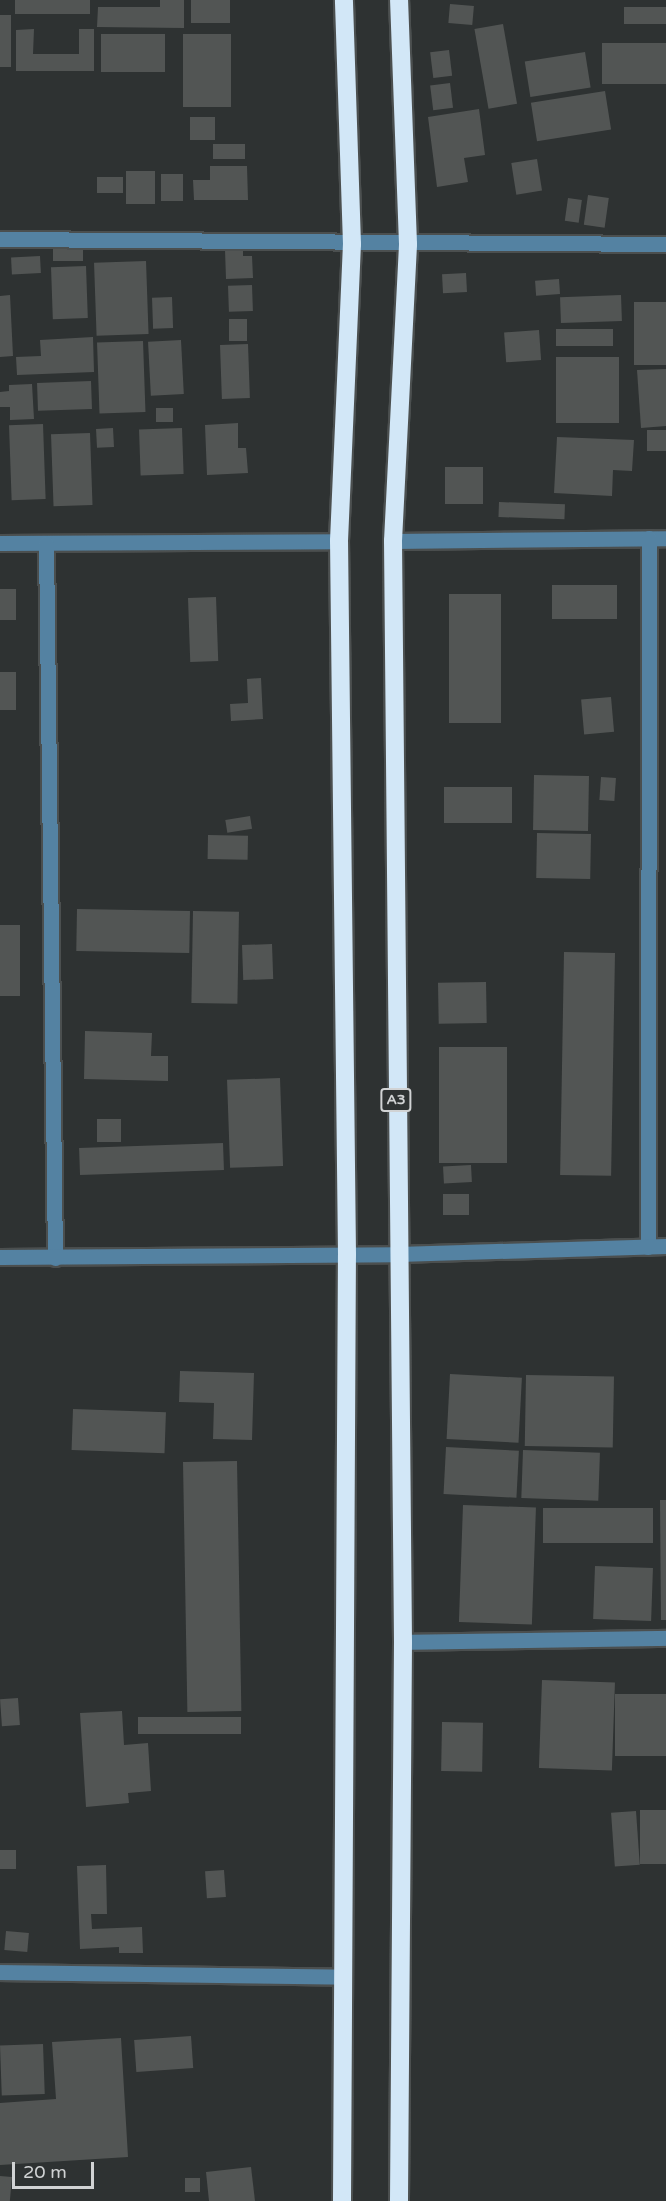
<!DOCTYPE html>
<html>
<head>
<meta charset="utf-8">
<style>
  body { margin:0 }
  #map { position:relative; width:666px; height:2201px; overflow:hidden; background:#2e3232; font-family:"Varela Round",sans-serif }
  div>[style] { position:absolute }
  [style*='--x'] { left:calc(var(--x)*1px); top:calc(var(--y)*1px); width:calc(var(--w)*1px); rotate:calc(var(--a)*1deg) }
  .building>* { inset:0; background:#525554; transform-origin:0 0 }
  .roads { filter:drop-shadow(2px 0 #4b4f4f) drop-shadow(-2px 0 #4b4f4f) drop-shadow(0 2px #4b4f4f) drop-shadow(0 -2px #4b4f4f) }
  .minor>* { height:15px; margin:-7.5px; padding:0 7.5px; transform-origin:7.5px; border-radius:7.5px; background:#5482a2 }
  .highway>* { height:18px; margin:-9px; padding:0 9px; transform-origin:9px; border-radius:9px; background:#d2e7f7 }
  span { translate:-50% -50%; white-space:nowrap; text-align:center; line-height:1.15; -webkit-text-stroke:4.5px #2e3232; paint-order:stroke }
  .shield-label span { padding:2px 4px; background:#2e3232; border:2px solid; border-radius:4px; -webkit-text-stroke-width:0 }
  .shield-label { font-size:14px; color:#d1d3d4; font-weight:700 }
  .scale { position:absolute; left:12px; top:2162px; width:82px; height:27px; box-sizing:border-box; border:3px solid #d1d3d4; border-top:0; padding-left:8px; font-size:18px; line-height:21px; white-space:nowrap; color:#d1d3d4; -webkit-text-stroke:4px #2e3232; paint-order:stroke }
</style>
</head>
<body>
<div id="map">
  <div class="building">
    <div style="left:15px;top:0;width:75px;height:14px"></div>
    <div style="clip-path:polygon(160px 0,184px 0,184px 28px,97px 27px,98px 7px,160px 7px)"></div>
    <div style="left:191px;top:0;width:39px;height:23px"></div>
    <div style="left:450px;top:4px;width:24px;height:19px;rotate:5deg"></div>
    <div style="left:666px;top:7px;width:17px;height:42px;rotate:90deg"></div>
    <div style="left:0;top:15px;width:11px;height:52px"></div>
    <div style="left:503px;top:24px;width:81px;height:29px;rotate:80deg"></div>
    <div style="clip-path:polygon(34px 29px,33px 54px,79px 54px,79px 29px,94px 29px,94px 71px,16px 71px,16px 30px)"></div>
    <div style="left:101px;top:34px;width:64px;height:38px"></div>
    <div style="left:183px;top:34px;width:48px;height:73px"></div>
    <div style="left:602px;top:43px;width:64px;height:41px"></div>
    <div style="left:449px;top:50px;width:26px;height:19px;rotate:83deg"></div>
    <div style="left:585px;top:52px;width:36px;height:61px;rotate:81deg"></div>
    <div style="left:450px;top:83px;width:25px;height:20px;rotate:83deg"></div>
    <div style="left:605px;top:91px;width:39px;height:75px;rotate:81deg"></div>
    <div style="clip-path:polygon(479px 109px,485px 155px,464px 158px,468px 182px,437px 187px,428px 117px)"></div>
    <div style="left:190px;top:117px;width:25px;height:23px"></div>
    <div style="left:213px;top:144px;width:32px;height:15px"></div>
    <div style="left:537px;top:159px;width:32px;height:26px;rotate:81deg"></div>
    <div style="clip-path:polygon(210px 166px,247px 166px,248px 200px,194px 200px,193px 180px,210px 180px)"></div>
    <div style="left:126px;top:171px;width:29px;height:33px"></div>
    <div style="left:161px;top:174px;width:22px;height:27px"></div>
    <div style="left:97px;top:177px;width:26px;height:16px"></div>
    <div style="left:588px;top:195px;width:21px;height:30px;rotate:8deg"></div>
    <div style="left:568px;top:198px;width:14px;height:23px;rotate:8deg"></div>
    <div style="left:83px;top:246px;width:15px;height:30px;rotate:90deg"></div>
    <div style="clip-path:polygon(243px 249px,243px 256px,252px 256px,253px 278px,226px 279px,225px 250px)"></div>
    <div style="left:40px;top:256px;width:17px;height:29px;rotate:87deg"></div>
    <div style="left:146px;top:261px;width:73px;height:52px;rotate:88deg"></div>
    <div style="left:86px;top:266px;width:52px;height:35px;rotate:88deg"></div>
    <div style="left:466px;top:273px;width:19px;height:24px;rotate:87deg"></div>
    <div style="left:559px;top:279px;width:15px;height:24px;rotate:86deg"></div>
    <div style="left:252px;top:285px;width:26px;height:24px;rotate:88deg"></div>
    <div style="clip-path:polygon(10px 295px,13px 356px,0 357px,0 296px)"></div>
    <div style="left:621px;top:295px;width:26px;height:61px;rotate:88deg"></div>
    <div style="left:172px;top:297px;width:31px;height:20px;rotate:88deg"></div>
    <div style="left:666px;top:302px;width:63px;height:32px;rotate:90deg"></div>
    <div style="left:229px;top:319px;width:18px;height:22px"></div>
    <div style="left:613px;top:329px;width:17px;height:57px;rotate:90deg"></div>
    <div style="left:539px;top:330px;width:30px;height:35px;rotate:86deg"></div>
    <div style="clip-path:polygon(93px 337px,94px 372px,17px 375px,16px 357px,41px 356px,40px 340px)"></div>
    <div style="left:181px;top:340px;width:54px;height:33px;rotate:87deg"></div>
    <div style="left:143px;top:341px;width:71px;height:46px;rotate:88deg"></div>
    <div style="left:248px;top:344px;width:54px;height:28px;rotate:88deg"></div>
    <div style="left:556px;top:357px;width:63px;height:66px"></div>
    <div style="clip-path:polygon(666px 369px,666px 426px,641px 428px,637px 370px)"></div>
    <div style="left:91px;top:381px;width:28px;height:54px;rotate:88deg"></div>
    <div style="clip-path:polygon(32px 384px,34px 419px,10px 420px,10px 407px,0 407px,0 392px,9px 391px,9px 385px)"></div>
    <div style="left:173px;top:408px;width:14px;height:17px;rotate:90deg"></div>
    <div style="clip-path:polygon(238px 423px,238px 448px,246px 448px,248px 473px,207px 475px,205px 425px)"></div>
    <div style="left:43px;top:424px;width:75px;height:34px;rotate:88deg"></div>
    <div style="left:113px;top:428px;width:19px;height:17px;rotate:87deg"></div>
    <div style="left:182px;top:428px;width:46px;height:43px;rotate:88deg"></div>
    <div style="left:647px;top:430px;width:19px;height:21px"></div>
    <div style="left:90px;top:433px;width:72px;height:39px;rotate:88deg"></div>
    <div style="clip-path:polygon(557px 437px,634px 440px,632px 471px,613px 470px,612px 496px,554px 493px)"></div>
    <div style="left:445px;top:467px;width:38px;height:37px"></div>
    <div style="left:499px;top:502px;width:66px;height:15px;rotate:2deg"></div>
    <div style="left:552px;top:585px;width:65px;height:34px"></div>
    <div style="left:0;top:589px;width:16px;height:31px"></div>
    <div style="left:449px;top:594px;width:52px;height:129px"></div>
    <div style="left:216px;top:597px;width:64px;height:28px;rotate:88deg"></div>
    <div style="left:0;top:672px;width:16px;height:38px"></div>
    <div style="clip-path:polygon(261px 678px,263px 719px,231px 721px,230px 704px,248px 703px,247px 679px)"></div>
    <div style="left:611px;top:697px;width:35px;height:30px;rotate:85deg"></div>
    <div style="left:534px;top:775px;width:55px;height:55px;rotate:1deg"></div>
    <div style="left:601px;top:777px;width:15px;height:23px;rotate:4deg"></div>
    <div style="left:444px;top:787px;width:68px;height:36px"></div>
    <div style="left:250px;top:816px;width:13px;height:25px;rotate:81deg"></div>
    <div style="left:537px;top:833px;width:54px;height:45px;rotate:1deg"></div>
    <div style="left:208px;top:835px;width:40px;height:24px;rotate:1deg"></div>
    <div style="left:77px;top:909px;width:113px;height:42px;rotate:1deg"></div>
    <div style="left:193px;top:911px;width:46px;height:92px;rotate:1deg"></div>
    <div style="left:0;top:925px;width:20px;height:71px"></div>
    <div style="left:272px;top:944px;width:35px;height:30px;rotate:88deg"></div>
    <div style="left:564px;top:952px;width:51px;height:223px;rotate:1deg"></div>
    <div style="left:486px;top:982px;width:41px;height:48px;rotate:89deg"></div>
    <div style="clip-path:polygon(85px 1031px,152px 1033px,151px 1056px,168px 1056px,168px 1081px,84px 1079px)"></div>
    <div style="left:507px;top:1047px;width:116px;height:68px;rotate:90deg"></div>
    <div style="left:280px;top:1078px;width:88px;height:53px;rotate:88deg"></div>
    <div style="left:97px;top:1119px;width:24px;height:23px"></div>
    <div style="left:223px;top:1143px;width:27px;height:144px;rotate:88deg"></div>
    <div style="left:471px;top:1165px;width:17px;height:28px;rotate:87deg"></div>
    <div style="left:443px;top:1194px;width:26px;height:21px"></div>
    <div style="clip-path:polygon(180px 1371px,254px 1373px,252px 1440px,213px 1439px,214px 1403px,179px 1402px)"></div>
    <div style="left:450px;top:1374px;width:72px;height:65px;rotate:3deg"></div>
    <div style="left:526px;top:1375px;width:88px;height:71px;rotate:1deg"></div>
    <div style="left:73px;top:1409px;width:93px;height:41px;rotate:2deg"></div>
    <div style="left:446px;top:1447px;width:73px;height:47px;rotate:3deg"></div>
    <div style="left:523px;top:1450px;width:77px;height:48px;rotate:2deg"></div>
    <div style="left:237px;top:1461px;width:250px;height:54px;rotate:89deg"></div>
    <div style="clip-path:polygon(660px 1500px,666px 1500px,666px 1620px,661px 1620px)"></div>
    <div style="left:463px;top:1505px;width:73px;height:117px;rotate:2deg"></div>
    <div style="left:653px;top:1508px;width:35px;height:110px;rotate:90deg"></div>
    <div style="left:595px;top:1566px;width:58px;height:53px;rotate:2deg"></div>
    <div style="left:542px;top:1680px;width:73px;height:88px;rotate:2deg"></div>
    <div style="left:666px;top:1694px;width:62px;height:51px;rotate:90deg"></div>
    <div style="left:18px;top:1698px;width:27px;height:18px;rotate:86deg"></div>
    <div style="clip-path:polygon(122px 1711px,124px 1745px,148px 1743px,151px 1791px,128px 1793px,129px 1803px,86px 1807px,80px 1713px)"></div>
    <div style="left:138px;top:1717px;width:103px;height:17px"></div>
    <div style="left:442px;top:1722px;width:41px;height:49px;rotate:1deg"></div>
    <div style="left:666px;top:1810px;width:54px;height:26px;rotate:90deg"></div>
    <div style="left:636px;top:1811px;width:54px;height:25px;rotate:86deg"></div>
    <div style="left:0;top:1850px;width:16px;height:19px"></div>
    <div style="clip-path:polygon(106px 1865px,107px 1914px,91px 1914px,92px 1929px,142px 1927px,143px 1953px,119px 1953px,119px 1947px,80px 1949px,77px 1866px)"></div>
    <div style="left:224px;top:1870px;width:27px;height:19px;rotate:86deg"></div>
    <div style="left:6px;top:1931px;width:23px;height:19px;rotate:5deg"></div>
    <div style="left:191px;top:2036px;width:32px;height:57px;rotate:86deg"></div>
    <div style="clip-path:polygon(121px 2038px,128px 2157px,0 2165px,0 2103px,56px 2099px,52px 2042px)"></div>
    <div style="left:43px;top:2044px;width:50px;height:43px;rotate:88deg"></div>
    <div style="clip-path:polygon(251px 2167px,255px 2201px,209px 2201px,206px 2172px)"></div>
    <div style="left:0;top:2176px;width:12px;height:25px;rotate:5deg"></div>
    <div style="left:185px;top:2178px;width:15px;height:14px"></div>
  </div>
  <div class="roads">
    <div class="minor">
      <div style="--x:0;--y:239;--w:666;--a:0.43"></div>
      <div style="--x:393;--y:541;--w:273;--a:-0.6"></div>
      <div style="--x:0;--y:543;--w:339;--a:-0.3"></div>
      <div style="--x:46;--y:543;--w:715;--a:89.28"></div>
      <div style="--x:648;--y:1247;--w:709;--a:-89.92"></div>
      <div style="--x:0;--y:1257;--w:398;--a:-0.4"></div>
      <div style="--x:398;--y:1254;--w:268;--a:-1.7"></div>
      <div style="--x:403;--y:1642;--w:263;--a:-0.9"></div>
      <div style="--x:0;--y:1972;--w:341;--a:0.8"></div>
    </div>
    <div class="highway">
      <div style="--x:342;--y:2201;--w:946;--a:-89.7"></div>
      <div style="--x:347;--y:1255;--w:714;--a:-90.64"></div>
      <div style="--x:339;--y:541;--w:297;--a:-87.5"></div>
      <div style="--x:352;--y:244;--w:244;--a:-91.9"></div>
      <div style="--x:399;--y:2201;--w:559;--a:-89.59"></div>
      <div style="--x:403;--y:1642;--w:1101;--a:-90.52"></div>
      <div style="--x:393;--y:541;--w:297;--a:-87.1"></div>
      <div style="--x:408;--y:244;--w:244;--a:-92.1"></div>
    </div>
  </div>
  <div class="shield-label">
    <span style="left:396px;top:1100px">A3</span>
  </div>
  <div class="scale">20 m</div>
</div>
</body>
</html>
